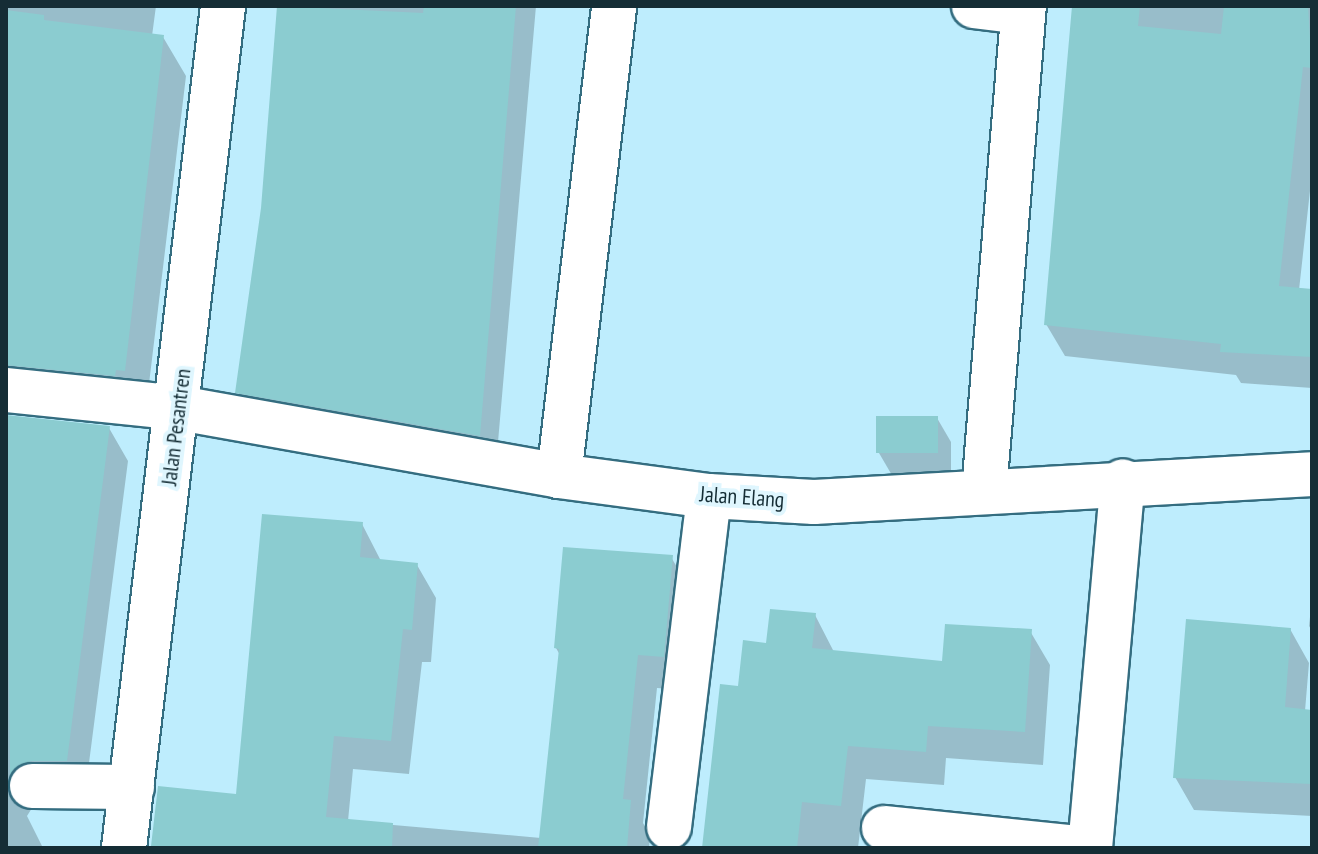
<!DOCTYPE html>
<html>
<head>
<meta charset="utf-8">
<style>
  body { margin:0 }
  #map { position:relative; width:1318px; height:854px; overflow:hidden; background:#beedfd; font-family:"PT Sans Narrow",sans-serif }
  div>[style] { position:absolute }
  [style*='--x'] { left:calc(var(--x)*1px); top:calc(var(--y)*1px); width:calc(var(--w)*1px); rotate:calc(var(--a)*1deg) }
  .shadow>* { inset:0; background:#0003 }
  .building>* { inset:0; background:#8bccd0; transform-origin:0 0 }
  .roads { filter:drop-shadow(2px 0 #346d80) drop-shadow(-2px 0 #346d80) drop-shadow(0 2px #346d80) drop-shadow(0 -2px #346d80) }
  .minor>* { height:44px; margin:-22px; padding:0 22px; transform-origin:22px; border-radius:22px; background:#fff }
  span { translate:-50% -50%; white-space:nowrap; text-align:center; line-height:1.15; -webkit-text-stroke:8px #dff6fe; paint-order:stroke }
  .street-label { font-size:22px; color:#152d35 }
  .frame { position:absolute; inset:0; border:8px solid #152d35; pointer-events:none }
</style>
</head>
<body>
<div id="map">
  <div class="shadow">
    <div style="clip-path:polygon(6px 6px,156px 6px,152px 36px,163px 37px,186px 76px,146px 409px,6px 389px)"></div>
    <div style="clip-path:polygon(279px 6px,536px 6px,496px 465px,255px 422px,238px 392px,263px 208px)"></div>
    <div style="clip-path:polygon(1077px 6px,1312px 6px,1312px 173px,1299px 290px,1312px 291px,1312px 388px,1241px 383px,1236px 375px,1065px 356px,1046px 324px)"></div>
    <div style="clip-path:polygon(937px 418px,951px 442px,951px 477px,893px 477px,879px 453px)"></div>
    <div style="clip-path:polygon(6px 424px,109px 428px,128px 461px,85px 794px,39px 797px,27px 816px,43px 848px,6px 848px)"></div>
    <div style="clip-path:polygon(362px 524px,381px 561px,417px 565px,436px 598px,431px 662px,422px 662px,409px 774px,353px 769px,348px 821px,541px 838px,560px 655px,556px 648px,671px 557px,691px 591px,683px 690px,657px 688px,643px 823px,650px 835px,649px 848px,155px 848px,238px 797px)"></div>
    <div style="clip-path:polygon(1312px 599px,1312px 631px,1309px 626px)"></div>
    <div style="clip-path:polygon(815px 615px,834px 652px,944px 663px,1030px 631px,1050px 665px,1043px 765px,946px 758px,944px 785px,866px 779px,858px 848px,704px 848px,740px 688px,768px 645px)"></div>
    <div style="clip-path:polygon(1290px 629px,1309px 663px,1305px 711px,1312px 712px,1312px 816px,1194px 810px,1175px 777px)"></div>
  </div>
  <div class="building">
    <div style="clip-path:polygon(277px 6px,423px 13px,424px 6px,516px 6px,480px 436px,235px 393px,261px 208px)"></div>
    <div style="clip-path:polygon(1072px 6px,1140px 6px,1138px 26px,1221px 34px,1224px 6px,1308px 6px,1312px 68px,1303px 67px,1279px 286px,1312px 289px,1312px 357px,1220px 352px,1221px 344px,1044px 325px)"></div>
    <div style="clip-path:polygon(6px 10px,44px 15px,44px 20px,164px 35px,125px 371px,116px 370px,115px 376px,6px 365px)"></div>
    <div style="clip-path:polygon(6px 415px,110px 426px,67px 761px,31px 761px,10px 776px)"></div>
    <div style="left:938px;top:416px;width:37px;height:62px;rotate:90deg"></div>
    <div style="clip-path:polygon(262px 514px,363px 522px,360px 557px,418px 563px,412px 630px,403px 629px,391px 741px,334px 736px,326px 817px,393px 823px,392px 848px,151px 846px,158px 786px,236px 794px)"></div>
    <div style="clip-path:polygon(563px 547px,673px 555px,664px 657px,638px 655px,623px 799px,631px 800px,627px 848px,538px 848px,559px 649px,554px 648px)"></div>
    <div style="clip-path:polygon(770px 609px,816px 613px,812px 648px,942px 661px,945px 624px,1032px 629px,1025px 732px,928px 726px,926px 752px,848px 746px,841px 806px,802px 802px,797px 848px,702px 848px,720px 684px,738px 686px,743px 640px,766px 643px)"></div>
    <div style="clip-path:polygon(1186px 619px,1291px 628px,1285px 707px,1312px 710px,1312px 784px,1173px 778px)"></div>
  </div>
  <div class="roads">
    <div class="minor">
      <div style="--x:974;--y:6;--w:49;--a:7"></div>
      <div style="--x:6;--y:390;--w:174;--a:5.9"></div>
      <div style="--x:179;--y:408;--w:386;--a:10.1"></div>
      <div style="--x:559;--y:476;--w:151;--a:7.6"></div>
      <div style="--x:709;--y:496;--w:105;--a:3.3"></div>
      <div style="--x:814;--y:502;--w:499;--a:-3.2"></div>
      <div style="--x:559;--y:476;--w:473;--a:-83.3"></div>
      <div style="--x:984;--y:491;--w:487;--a:-85.3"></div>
      <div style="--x:32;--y:786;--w:100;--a:0.6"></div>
      <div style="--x:669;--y:827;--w:333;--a:-83.1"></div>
      <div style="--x:884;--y:828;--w:194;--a:5.9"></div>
      <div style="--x:124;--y:848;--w:848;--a:-83.29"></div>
      <div style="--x:1090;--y:848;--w:368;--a:-84.9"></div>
    </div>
  </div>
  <div class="street-label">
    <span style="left:176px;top:427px;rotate:-83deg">Jalan Pesantren</span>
    <span style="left:742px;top:497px;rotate:4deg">Jalan Elang</span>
  </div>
  <div class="frame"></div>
</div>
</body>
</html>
